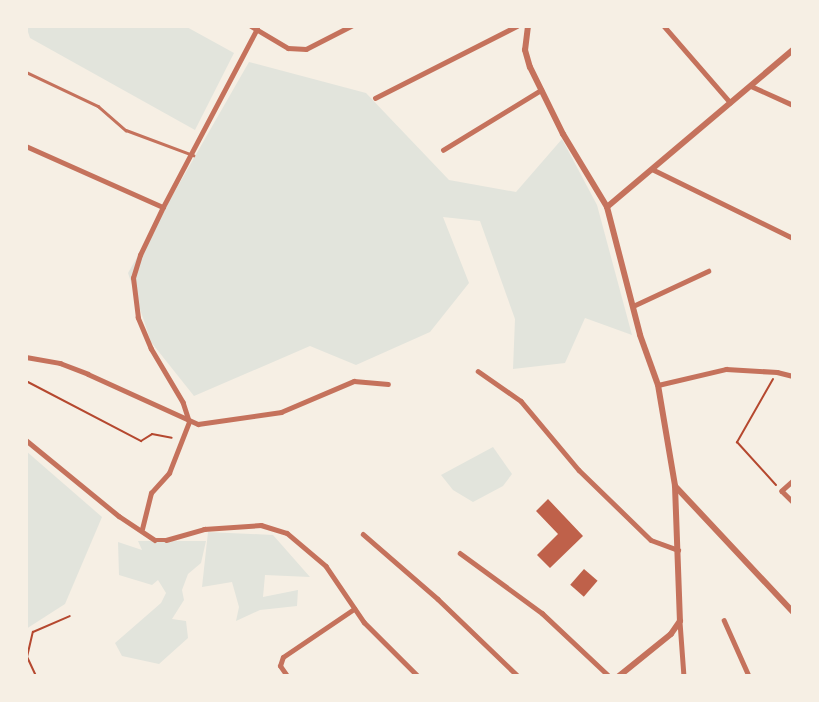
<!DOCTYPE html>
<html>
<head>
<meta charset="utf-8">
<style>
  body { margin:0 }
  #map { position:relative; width:819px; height:702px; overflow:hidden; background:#f6efe4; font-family:"Sofia Sans Condensed",sans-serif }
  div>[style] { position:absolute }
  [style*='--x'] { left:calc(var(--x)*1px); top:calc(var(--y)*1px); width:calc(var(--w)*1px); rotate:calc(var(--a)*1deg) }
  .green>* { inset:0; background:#e2e4dc }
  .building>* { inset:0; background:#bf614a; transform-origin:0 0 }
  .path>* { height:2px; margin:-1px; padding:0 1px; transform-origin:1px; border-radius:1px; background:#b5482f }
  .service>* { height:2.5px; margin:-1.25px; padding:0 1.25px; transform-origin:1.25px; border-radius:1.25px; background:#c5725c }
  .minor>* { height:4.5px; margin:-2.25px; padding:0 2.25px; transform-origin:2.25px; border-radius:2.25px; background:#c5725c }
  .tertiary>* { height:6px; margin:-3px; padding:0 3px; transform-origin:3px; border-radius:3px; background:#c5725c }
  span { translate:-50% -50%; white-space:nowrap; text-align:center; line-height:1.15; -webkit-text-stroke:6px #f6efe4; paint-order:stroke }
  .frame { position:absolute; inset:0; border:28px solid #f6efe4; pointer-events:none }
</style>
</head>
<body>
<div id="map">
  <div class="green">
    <div style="clip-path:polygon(26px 26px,185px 26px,234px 53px,195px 130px,30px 38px)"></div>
    <div style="clip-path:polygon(249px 62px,366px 93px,449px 180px,516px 192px,562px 139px,597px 205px,632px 335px,585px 318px,565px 363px,513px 369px,515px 319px,480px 221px,443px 217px,469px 283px,430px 332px,356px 365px,310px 346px,194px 396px,151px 342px,128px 273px)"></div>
    <div style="clip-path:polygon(493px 447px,512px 474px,503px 486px,473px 502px,453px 490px,441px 475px)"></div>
    <div style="clip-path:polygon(26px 451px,102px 517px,65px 604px,26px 629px)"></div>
    <div style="clip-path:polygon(208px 532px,273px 535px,310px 577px,265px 575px,263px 597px,298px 590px,297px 606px,260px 610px,236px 621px,239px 607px,232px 582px,202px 587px)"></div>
    <div style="clip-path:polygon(138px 541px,206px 541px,201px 563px,188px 574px,182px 590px,184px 600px,172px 619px,186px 621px,188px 638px,159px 664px,122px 656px,115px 643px,161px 603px,166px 593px,158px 580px,152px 585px,119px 575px,118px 542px,142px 550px)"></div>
  </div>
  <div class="building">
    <div style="clip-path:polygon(548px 499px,583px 536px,550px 568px,537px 555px,558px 534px,536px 511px)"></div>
    <div style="left:584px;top:569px;width:18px;height:21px;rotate:41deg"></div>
  </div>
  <div class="path">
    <div style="--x:773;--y:379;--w:73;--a:119.7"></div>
    <div style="--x:737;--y:442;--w:58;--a:47.8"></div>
    <div style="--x:26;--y:381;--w:130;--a:27.6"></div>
    <div style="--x:141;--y:441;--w:13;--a:-32"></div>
    <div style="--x:152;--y:434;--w:20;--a:11"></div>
    <div style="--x:36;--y:676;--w:21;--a:-115"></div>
    <div style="--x:27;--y:657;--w:26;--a:-77"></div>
    <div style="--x:33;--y:632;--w:40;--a:-23.4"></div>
  </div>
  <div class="service">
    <div style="--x:26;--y:72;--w:80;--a:25.3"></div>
    <div style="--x:98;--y:106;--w:37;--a:41"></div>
    <div style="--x:126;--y:130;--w:72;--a:20.5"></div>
  </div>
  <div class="minor">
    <div style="--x:251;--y:26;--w:43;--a:30.7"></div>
    <div style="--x:288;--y:48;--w:18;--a:3"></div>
    <div style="--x:306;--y:49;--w:51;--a:-27.1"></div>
    <div style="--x:664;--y:26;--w:101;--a:49"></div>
    <div style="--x:751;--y:86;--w:46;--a:24.3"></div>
    <div style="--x:375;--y:98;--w:159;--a:-26.9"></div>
    <div style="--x:26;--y:146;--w:150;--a:24"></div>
    <div style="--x:443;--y:150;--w:115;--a:-31.5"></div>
    <div style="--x:652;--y:169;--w:157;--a:26.1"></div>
    <div style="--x:633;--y:306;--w:83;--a:-25"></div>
    <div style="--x:26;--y:357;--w:35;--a:10"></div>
    <div style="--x:60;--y:363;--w:30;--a:21"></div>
    <div style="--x:88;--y:374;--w:121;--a:24.4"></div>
    <div style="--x:198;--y:424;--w:84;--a:-8.2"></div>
    <div style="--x:281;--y:412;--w:79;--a:-23"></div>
    <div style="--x:354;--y:381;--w:34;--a:5"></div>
    <div style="--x:478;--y:371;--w:52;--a:34.9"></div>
    <div style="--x:521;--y:401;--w:90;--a:50"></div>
    <div style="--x:579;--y:470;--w:100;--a:44.2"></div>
    <div style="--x:651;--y:540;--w:29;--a:20"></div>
    <div style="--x:658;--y:385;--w:70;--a:-13.2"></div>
    <div style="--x:726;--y:369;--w:51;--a:3.4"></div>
    <div style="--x:777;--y:372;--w:16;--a:14"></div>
    <div style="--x:26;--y:440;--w:120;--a:39.3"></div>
    <div style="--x:119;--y:516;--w:43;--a:33.7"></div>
    <div style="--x:155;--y:540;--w:11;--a:0"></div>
    <div style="--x:166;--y:540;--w:40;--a:-16"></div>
    <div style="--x:204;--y:529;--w:57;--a:-4"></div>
    <div style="--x:261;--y:525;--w:27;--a:17"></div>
    <div style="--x:287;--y:533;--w:51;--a:40.2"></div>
    <div style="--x:326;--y:566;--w:68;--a:55.8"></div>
    <div style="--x:364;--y:622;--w:76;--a:45"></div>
    <div style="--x:793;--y:481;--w:15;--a:138"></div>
    <div style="--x:782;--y:491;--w:16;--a:45"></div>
    <div style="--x:142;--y:529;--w:37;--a:-76"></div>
    <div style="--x:151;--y:493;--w:27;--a:-48"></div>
    <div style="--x:169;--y:473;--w:55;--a:-68.6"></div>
    <div style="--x:189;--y:422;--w:20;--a:-108"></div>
    <div style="--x:183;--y:403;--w:63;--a:-120.7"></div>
    <div style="--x:151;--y:349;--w:34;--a:-113"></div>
    <div style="--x:138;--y:318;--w:40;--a:-97.1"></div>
    <div style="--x:133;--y:278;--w:24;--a:-73"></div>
    <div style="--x:140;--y:255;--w:53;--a:-64.4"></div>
    <div style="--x:163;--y:207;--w:201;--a:-62.2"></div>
    <div style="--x:363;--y:534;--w:99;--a:40.9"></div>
    <div style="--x:438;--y:599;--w:111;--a:43.9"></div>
    <div style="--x:460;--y:553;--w:102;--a:36.2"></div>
    <div style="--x:542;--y:613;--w:92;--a:43.2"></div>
    <div style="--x:724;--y:620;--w:61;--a:65.9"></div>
    <div style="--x:680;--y:622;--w:54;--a:85.8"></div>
    <div style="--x:287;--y:676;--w:12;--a:-125"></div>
    <div style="--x:280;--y:666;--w:9;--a:-72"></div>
    <div style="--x:283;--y:657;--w:86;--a:-34.1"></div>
  </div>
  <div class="tertiary">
    <div style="--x:528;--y:26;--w:24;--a:97"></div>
    <div style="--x:525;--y:50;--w:18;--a:74"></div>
    <div style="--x:530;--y:67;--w:75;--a:63.8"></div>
    <div style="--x:563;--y:134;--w:85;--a:58.9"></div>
    <div style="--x:607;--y:207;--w:132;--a:75.5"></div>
    <div style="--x:640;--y:335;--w:53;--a:70.2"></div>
    <div style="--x:658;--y:385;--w:102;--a:80.4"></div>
    <div style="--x:675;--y:486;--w:135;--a:87.9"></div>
    <div style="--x:680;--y:621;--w:16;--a:125"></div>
    <div style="--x:671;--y:634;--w:67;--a:141.1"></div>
    <div style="--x:607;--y:207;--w:243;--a:-40.2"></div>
    <div style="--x:675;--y:486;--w:173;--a:46.9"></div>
  </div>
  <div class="frame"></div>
</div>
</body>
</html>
